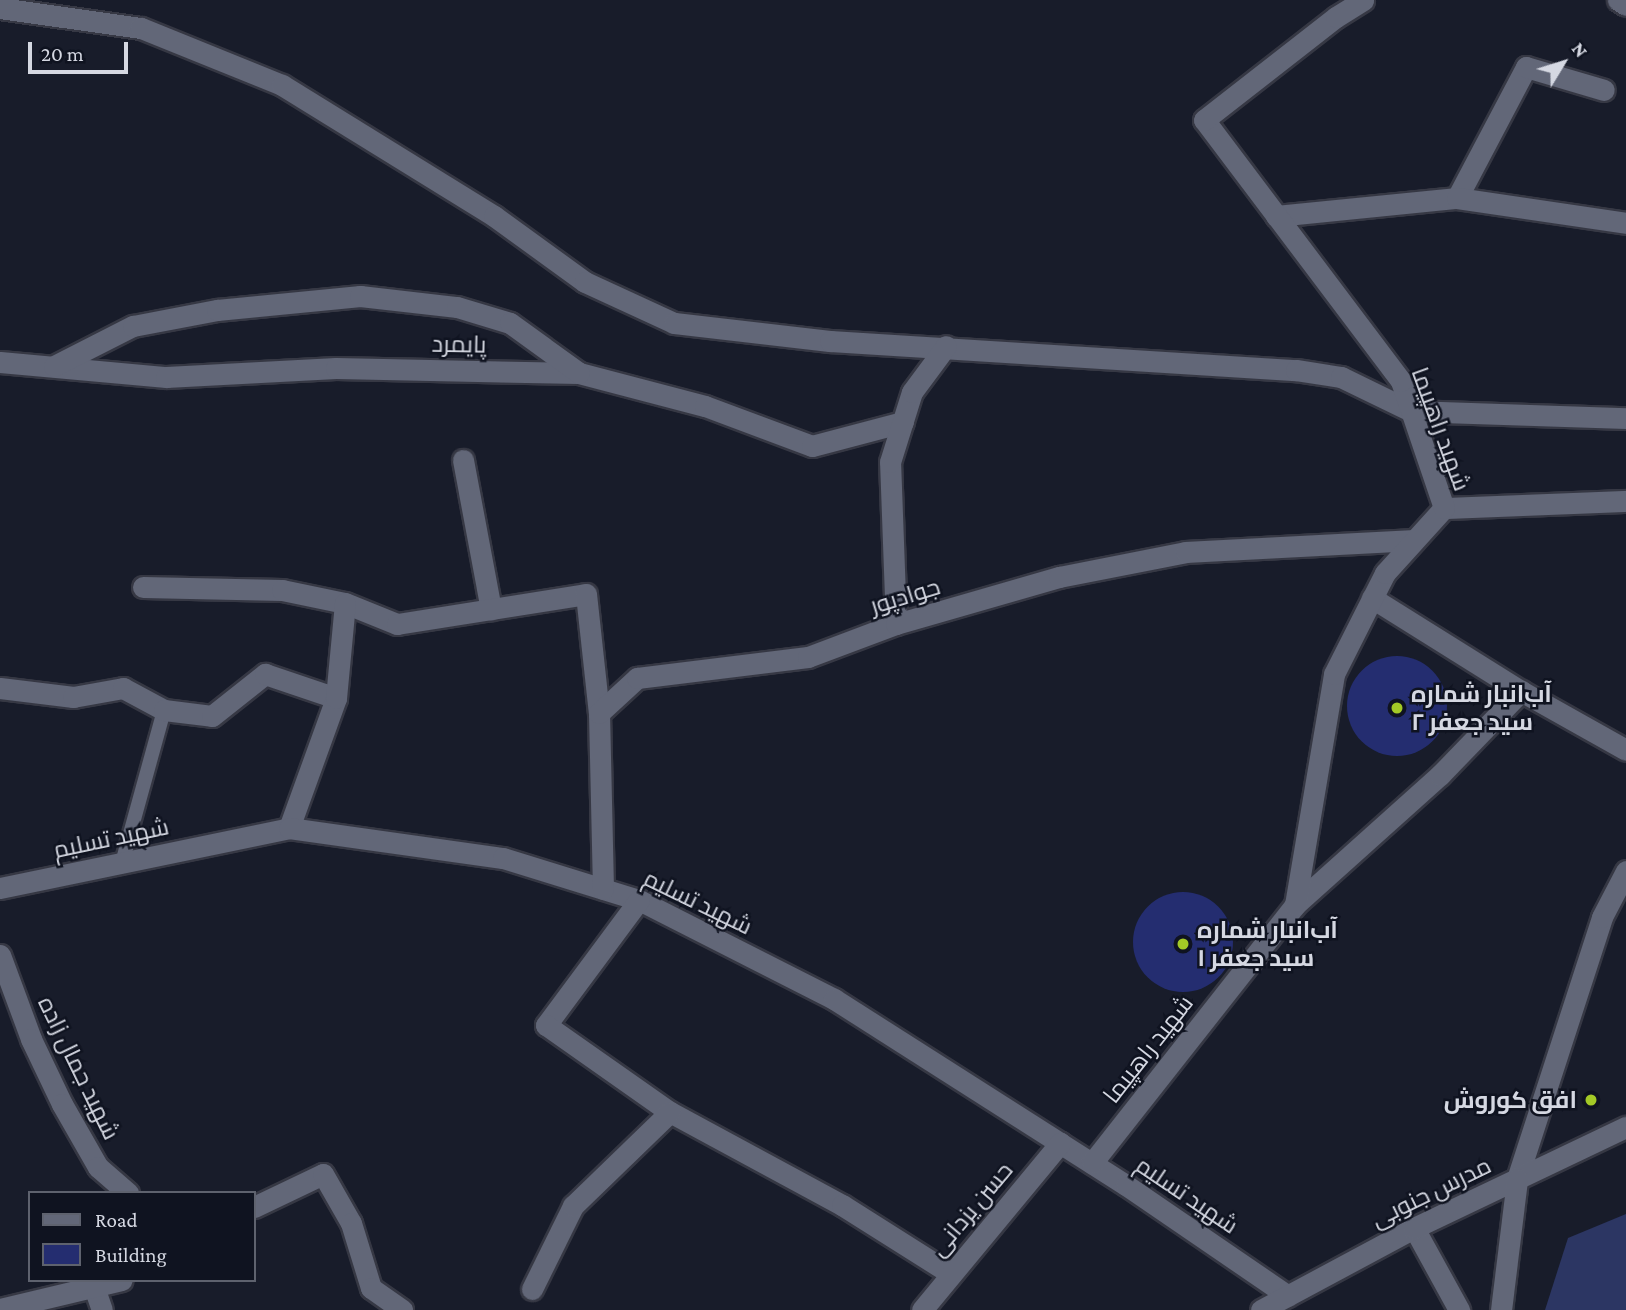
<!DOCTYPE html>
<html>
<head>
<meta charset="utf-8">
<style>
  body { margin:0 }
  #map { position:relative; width:1626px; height:1310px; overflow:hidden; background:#181c2a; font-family:"Crimson Pro",Cairo,serif }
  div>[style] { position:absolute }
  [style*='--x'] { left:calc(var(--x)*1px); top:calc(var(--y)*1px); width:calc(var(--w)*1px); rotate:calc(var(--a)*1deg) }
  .green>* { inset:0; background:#2c3663 }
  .building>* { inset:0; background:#242d70 }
  .round { border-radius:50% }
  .roads { filter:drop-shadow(2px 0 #363844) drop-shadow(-2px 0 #363844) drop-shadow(0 2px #363844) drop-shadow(0 -2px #363844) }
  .lane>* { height:14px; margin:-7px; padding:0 7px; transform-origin:7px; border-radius:7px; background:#626778 }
  .street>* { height:21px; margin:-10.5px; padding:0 10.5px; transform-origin:10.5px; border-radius:10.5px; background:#626778 }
  .secondary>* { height:21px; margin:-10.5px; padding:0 10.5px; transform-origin:10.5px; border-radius:10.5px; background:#626778 }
  .dots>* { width:19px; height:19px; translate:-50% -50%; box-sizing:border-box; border:4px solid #0f1320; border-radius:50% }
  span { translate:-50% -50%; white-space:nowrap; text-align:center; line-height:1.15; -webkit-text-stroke:5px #0f1320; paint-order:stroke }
  .street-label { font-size:24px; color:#d5d8e2 }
  .poi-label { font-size:24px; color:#d5d8e2; font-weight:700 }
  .left { translate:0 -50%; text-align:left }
  .right { translate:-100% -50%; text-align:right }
  .legend { position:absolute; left:28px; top:1191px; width:228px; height:91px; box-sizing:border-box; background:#0f1320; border:2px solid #5e626e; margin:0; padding:9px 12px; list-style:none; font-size:21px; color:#d5d8e2 }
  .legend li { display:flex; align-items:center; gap:14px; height:35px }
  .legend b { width:35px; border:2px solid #5e626e }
  .north { position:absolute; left:1528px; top:28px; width:70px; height:70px; -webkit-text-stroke:5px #0f1320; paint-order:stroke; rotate:52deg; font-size:19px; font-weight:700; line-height:28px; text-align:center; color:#d5d8e2 }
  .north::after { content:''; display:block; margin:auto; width:24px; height:32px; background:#d5d8e2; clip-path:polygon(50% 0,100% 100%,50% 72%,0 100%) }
  .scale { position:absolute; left:28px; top:42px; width:100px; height:32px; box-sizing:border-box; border:4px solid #d5d8e2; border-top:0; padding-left:9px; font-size:21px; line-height:24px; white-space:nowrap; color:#d5d8e2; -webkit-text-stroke:5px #0f1320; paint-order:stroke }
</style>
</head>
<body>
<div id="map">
  <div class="green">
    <div style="clip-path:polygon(1626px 1214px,1626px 1310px,1545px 1310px,1568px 1238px)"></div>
  </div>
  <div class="building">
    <div class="round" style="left:1347px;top:656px;width:100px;height:100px"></div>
    <div class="round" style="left:1133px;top:892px;width:100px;height:100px"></div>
  </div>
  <div class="roads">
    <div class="lane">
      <div style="--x:122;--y:863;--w:159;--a:-74.6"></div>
    </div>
    <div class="street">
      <div style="--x:1618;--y:0;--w:9;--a:32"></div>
      <div style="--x:0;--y:8;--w:142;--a:8.1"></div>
      <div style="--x:141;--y:28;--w:152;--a:22"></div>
      <div style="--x:282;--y:85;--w:249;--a:31.7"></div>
      <div style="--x:494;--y:216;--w:112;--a:36"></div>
      <div style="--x:585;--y:282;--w:98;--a:24.7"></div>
      <div style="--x:674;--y:323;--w:157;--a:6.6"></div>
      <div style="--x:830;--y:341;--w:467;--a:3.6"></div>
      <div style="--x:1296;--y:370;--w:46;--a:8.8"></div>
      <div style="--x:1341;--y:377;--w:78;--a:25.9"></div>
      <div style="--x:1411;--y:411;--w:215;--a:1.9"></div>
      <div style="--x:1457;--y:198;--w:148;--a:-62.2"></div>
      <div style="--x:1526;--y:67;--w:81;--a:16.4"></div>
      <div style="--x:1276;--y:216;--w:182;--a:-5.7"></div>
      <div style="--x:1457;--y:198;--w:171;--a:8.4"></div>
      <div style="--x:0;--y:362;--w:167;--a:5.2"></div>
      <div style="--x:166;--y:377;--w:170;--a:-3"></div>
      <div style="--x:336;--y:368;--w:243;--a:1.2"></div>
      <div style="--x:579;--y:373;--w:130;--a:14.7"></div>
      <div style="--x:705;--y:406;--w:114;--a:20.5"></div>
      <div style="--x:812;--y:446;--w:94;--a:-14.8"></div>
      <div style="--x:54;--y:366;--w:89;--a:-26.9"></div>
      <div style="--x:133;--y:326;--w:86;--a:-10.8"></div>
      <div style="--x:217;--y:310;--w:144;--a:-5.6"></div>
      <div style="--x:360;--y:296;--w:98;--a:6.5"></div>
      <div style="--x:457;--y:307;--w:55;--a:16.8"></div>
      <div style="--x:510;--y:323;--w:85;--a:35.9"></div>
      <div style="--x:463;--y:460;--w:152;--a:79.4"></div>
      <div style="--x:1444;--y:508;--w:182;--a:-2.2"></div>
      <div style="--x:143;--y:587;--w:139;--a:1.2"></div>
      <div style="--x:282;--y:590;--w:64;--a:11.7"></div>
      <div style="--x:345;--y:603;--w:56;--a:22"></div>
      <div style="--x:397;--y:624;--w:191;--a:-9"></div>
      <div style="--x:586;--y:594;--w:120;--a:83.8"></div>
      <div style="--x:1372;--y:598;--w:176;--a:32"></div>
      <div style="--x:1521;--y:691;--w:120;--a:29.3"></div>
      <div style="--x:896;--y:624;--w:162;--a:-92.1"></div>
      <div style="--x:890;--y:462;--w:73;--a:-72.6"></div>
      <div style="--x:912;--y:392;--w:57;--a:-53.5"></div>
      <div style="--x:0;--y:688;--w:74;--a:7"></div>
      <div style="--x:73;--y:697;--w:51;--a:-10.2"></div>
      <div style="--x:123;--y:688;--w:47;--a:28.2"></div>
      <div style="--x:164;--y:710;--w:48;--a:7.1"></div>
      <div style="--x:212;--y:716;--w:68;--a:-38.4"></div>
      <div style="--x:265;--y:674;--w:75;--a:18.7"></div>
      <div style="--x:289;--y:828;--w:138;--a:-70.1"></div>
      <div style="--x:336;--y:698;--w:95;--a:-84.6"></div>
      <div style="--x:0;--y:888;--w:295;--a:-11.7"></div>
      <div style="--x:289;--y:828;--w:216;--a:8"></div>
      <div style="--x:503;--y:858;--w:142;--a:17.2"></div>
      <div style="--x:639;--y:900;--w:219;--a:26.9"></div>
      <div style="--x:834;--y:999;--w:346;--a:32.5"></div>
      <div style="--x:1126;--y:1185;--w:196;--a:34.4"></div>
      <div style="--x:603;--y:889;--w:176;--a:-91.3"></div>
      <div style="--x:599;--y:713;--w:52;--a:-42.6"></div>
      <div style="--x:637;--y:678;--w:172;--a:-7"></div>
      <div style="--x:808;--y:657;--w:94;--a:-20.6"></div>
      <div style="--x:896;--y:624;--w:170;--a:-16.1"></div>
      <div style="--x:1059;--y:577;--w:129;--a:-11.1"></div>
      <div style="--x:1186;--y:552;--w:228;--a:-3"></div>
      <div style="--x:639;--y:900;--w:156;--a:126.6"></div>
      <div style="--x:546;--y:1025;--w:151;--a:35.1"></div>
      <div style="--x:670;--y:1112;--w:196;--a:28.4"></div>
      <div style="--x:842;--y:1205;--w:129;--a:32.3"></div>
      <div style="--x:1295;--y:905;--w:195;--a:-41.9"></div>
      <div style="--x:1440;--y:775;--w:117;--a:-46"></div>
      <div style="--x:0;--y:955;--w:90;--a:69.7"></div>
      <div style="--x:31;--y:1039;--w:72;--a:64.5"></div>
      <div style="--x:62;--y:1104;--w:73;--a:60.3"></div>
      <div style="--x:98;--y:1167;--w:40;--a:41"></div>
      <div style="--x:1092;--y:1163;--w:328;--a:-51.8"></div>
      <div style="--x:1295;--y:905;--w:234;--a:-80.4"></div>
      <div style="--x:1334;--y:674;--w:113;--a:-63.2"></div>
      <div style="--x:1385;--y:573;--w:88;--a:-47.8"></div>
      <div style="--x:1444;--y:508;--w:134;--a:-108.7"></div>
      <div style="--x:1401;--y:381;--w:327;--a:-127"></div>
      <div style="--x:1204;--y:120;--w:167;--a:-38"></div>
      <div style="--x:1336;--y:17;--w:32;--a:-32"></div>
      <div style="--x:1517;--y:1179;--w:275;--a:-72"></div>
      <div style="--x:1602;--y:917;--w:52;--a:-62.4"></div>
      <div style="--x:254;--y:1207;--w:76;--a:-25.6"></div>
      <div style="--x:323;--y:1174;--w:56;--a:60.3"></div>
      <div style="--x:351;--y:1223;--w:68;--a:72.9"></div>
      <div style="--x:371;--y:1288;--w:38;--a:35"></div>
      <div style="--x:94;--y:1287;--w:24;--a:71"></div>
      <div style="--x:532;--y:1289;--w:93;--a:-63.7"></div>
      <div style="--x:573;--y:1206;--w:135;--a:-44.1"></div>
      <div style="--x:0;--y:1309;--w:125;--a:-13.4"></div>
      <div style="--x:922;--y:1310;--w:217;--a:-50.4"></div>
    </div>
    <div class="secondary">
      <div style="--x:1414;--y:1228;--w:94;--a:61.2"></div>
      <div style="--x:1261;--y:1310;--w:174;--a:-28.2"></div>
      <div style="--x:1414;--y:1228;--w:235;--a:-25.5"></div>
      <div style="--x:1501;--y:1310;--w:132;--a:-83"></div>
    </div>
  </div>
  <div class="dots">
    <div style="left:1397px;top:708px;background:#a3c926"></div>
    <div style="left:1183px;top:944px;background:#a3c926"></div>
    <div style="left:1591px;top:1100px;background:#a3c926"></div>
  </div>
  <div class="street-label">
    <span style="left:459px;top:344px;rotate:1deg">پایمرد</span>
    <span style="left:1441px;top:429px;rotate:70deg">شهید راهپیما</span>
    <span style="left:905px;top:596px;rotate:-17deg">جوادپور</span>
    <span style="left:111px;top:838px;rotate:-12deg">شهید تسلیم</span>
    <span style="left:698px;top:902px;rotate:26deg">شهید تسلیم</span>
    <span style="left:1148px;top:1049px;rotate:-52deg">شهید راهپیما</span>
    <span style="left:79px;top:1068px;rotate:64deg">شهید جمال زاده</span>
    <span style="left:1431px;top:1192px;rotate:-26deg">مدرس جنوبی</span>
    <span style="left:1187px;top:1195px;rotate:34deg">شهید تسلیم</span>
    <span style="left:971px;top:1209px;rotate:-50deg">حسن یزدانی</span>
  </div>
  <div class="poi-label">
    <span class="left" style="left:1411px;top:708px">آب‌انبار شماره<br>۲ سید جعفر</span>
    <span class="left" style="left:1197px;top:944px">آب‌انبار شماره<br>۱ سید جعفر</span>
    <span class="right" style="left:1577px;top:1100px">افق کوروش</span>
  </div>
  <ul class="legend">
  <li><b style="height:9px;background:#626778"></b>Road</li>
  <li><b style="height:19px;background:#242d70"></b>Building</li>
  </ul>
  <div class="north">N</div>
  <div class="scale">20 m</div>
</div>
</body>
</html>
